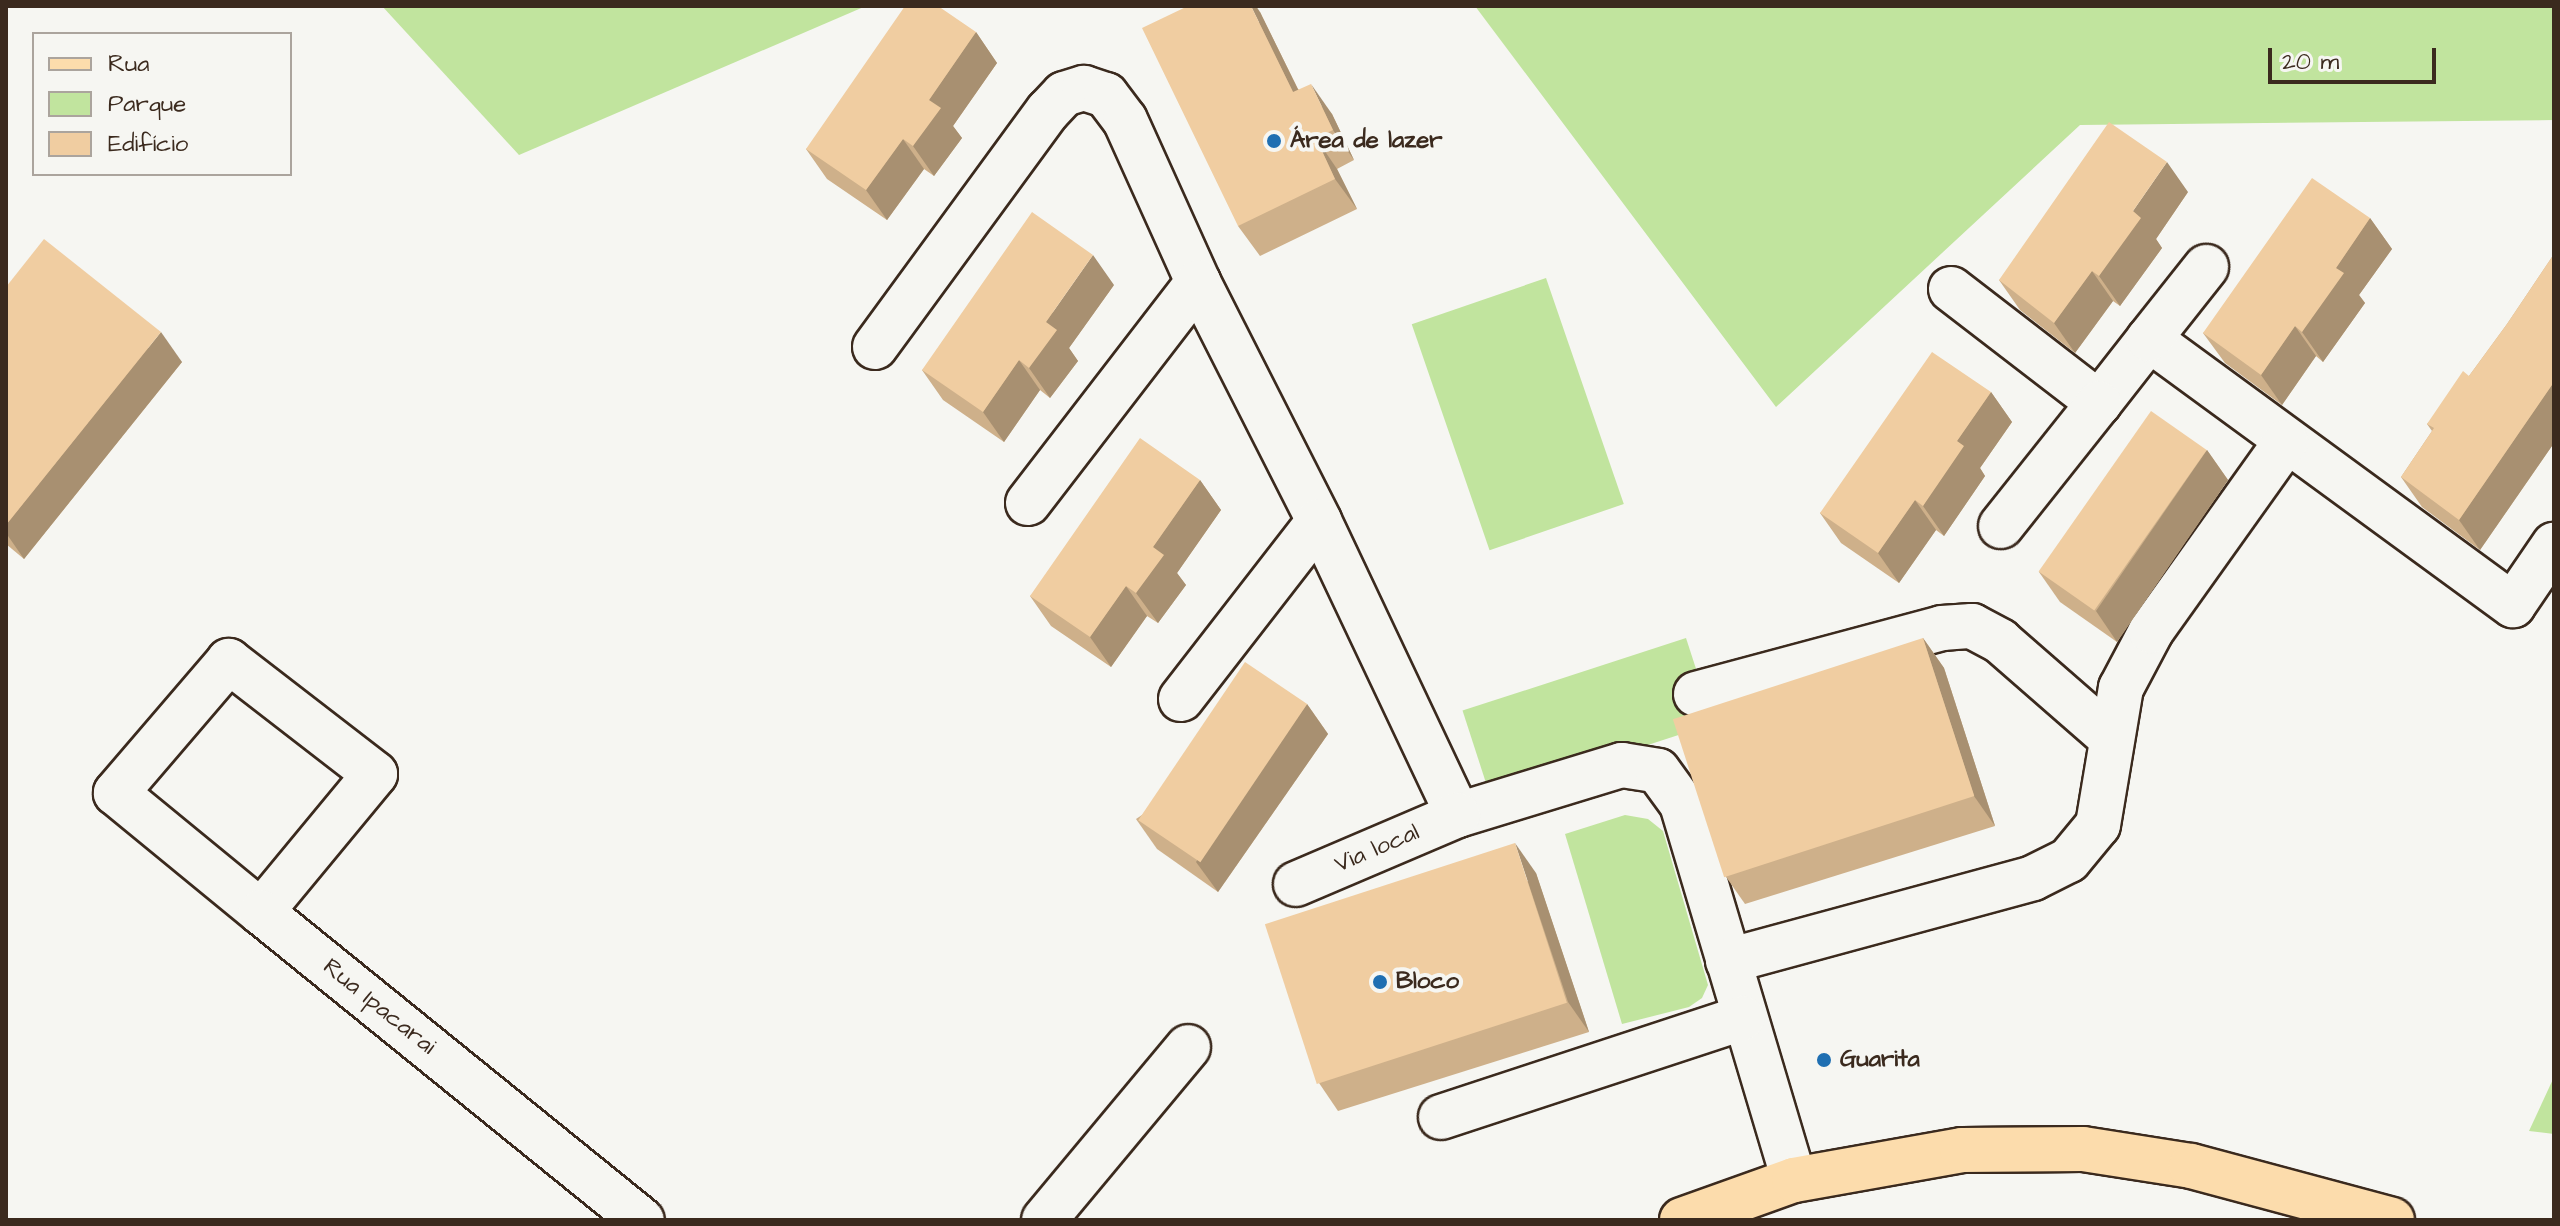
<!DOCTYPE html>
<html>
<head>
<meta charset="utf-8">
<style>
  body { margin:0 }
  #map { position:relative; width:2560px; height:1226px; overflow:hidden; background:#f6f6f2; font-family:"Architects Daughter",sans-serif }
  div>[style] { position:absolute }
  [style*='--x'] { left:calc(var(--x)*1px); top:calc(var(--y)*1px); width:calc(var(--w)*1px); rotate:calc(var(--a)*1deg) }
  .green>* { inset:0; background:#c1e49e; transform-origin:0 0 }
  .roads { filter:drop-shadow(2px 0 #3b2a1e) drop-shadow(-2px 0 #3b2a1e) drop-shadow(0 2px #3b2a1e) drop-shadow(0 -2px #3b2a1e) }
  .minor>* { height:44px; margin:-22px; padding:0 22px; transform-origin:22px; border-radius:22px; background:#f6f6f2 }
  .major>* { height:44px; margin:-22px; padding:0 22px; transform-origin:22px; border-radius:22px; background:#fcdcac }
  .wall>* { inset:0; background:#ceb08a }
  .shaded-wall>* { inset:0; background:#a89071 }
  .building>* { inset:0; background:#f0cda1; transform-origin:0 0 }
  .dots>* { width:22px; height:22px; translate:-50% -50%; box-sizing:border-box; border:4px solid #f6f6f2; border-radius:50% }
  span { translate:-50% -50%; white-space:nowrap; text-align:center; line-height:1.15; -webkit-text-stroke:8px #f6f6f2; paint-order:stroke }
  .poi-label { font-size:24px; color:#3b2a1e; font-weight:700 }
  .left { translate:0 -50%; text-align:left }
  .street-label { font-size:24px; color:#3b2a1e }
  .frame { position:absolute; inset:0; border:8px solid #3b2a1e; pointer-events:none }
  .legend { position:absolute; left:32px; top:32px; width:260px; height:144px; box-sizing:border-box; background:#f6f6f2; border:2px solid #aba49d; margin:0; padding:10px 14px; list-style:none; font-size:24px; color:#3b2a1e }
  .legend li { display:flex; align-items:center; gap:16px; height:40px }
  .legend b { width:40px; border:2px solid #aba49d }
  .scale { position:absolute; left:2268px; top:48px; width:168px; height:36px; box-sizing:border-box; border:4px solid #3b2a1e; border-top:0; padding-left:10px; font-size:24px; line-height:28px; white-space:nowrap; color:#3b2a1e; -webkit-text-stroke:6px #f6f6f2; paint-order:stroke }
</style>
</head>
<body>
<div id="map">
  <div class="green">
    <div style="clip-path:polygon(382px 6px,866px 6px,519px 155px)"></div>
    <div style="clip-path:polygon(1475px 6px,2554px 6px,2554px 120px,2080px 125px,1776px 407px)"></div>
    <div style="left:1546px;top:278px;width:239px;height:142px;rotate:71deg"></div>
    <div style="left:1686px;top:638px;width:90px;height:235px;rotate:72deg"></div>
    <div style="clip-path:polygon(1625px 815px,1648px 819px,1663px 831px,1708px 985px,1702px 998px,1689px 1007px,1622px 1024px,1565px 834px)"></div>
    <div style="clip-path:polygon(2554px 1077px,2554px 1134px,2529px 1131px)"></div>
  </div>
  <div class="roads">
    <div class="minor">
      <div style="--x:1951;--y:289;--w:187;--a:37.6"></div>
      <div style="--x:2099;--y:403;--w:81;--a:-52"></div>
      <div style="--x:2149;--y:339;--w:451;--a:36.2"></div>
      <div style="--x:2513;--y:605;--w:73;--a:-55.7"></div>
      <div style="--x:2149;--y:339;--w:92;--a:-51.6"></div>
      <div style="--x:875;--y:347;--w:293;--a:-53.8"></div>
      <div style="--x:1048;--y:111;--w:23;--a:-47"></div>
      <div style="--x:1064;--y:94;--w:21;--a:-17"></div>
      <div style="--x:1084;--y:88;--w:23;--a:18"></div>
      <div style="--x:1106;--y:95;--w:31;--a:53"></div>
      <div style="--x:1125;--y:120;--w:178;--a:65.7"></div>
      <div style="--x:1198;--y:282;--w:268;--a:63.1"></div>
      <div style="--x:1319;--y:521;--w:325;--a:64.7"></div>
      <div style="--x:1458;--y:815;--w:171;--a:-17"></div>
      <div style="--x:1622;--y:765;--w:36;--a:9"></div>
      <div style="--x:1658;--y:771;--w:41;--a:54"></div>
      <div style="--x:1682;--y:804;--w:392;--a:73.4"></div>
      <div style="--x:1028;--y:503;--w:279;--a:-52.4"></div>
      <div style="--x:2001;--y:526;--w:157;--a:-51.5"></div>
      <div style="--x:1696;--y:694;--w:255;--a:-15"></div>
      <div style="--x:1942;--y:628;--w:30;--a:-4"></div>
      <div style="--x:1972;--y:626;--w:32;--a:28"></div>
      <div style="--x:2000;--y:641;--w:146;--a:41.1"></div>
      <div style="--x:1181;--y:699;--w:225;--a:-52.2"></div>
      <div style="--x:1296;--y:884;--w:176;--a:-23.1"></div>
      <div style="--x:261;--y:912;--w:179;--a:-50.4"></div>
      <div style="--x:375;--y:774;--w:185;--a:-142.3"></div>
      <div style="--x:229;--y:661;--w:174;--a:130.6"></div>
      <div style="--x:116;--y:793;--w:188;--a:39.4"></div>
      <div style="--x:261;--y:912;--w:490;--a:39"></div>
      <div style="--x:1728;--y:961;--w:316;--a:-15.2"></div>
      <div style="--x:2033;--y:878;--w:40;--a:-26.6"></div>
      <div style="--x:2069;--y:860;--w:45;--a:-50.4"></div>
      <div style="--x:2098;--y:825;--w:139;--a:-80.5"></div>
      <div style="--x:2121;--y:688;--w:64;--a:-62.2"></div>
      <div style="--x:2151;--y:631;--w:232;--a:-54.5"></div>
      <div style="--x:1441;--y:1117;--w:317;--a:-18.2"></div>
      <div style="--x:1044;--y:1220;--w:225;--a:-50.2"></div>
    </div>
    <div class="major">
      <div style="--x:1682;--y:1220;--w:119;--a:-19.7"></div>
      <div style="--x:1794;--y:1180;--w:171;--a:-10.1"></div>
      <div style="--x:1962;--y:1150;--w:121;--a:-0.5"></div>
      <div style="--x:2083;--y:1149;--w:109;--a:8.9"></div>
      <div style="--x:2191;--y:1166;--w:208;--a:15"></div>
    </div>
  </div>
  <div class="wall">
    <div style="clip-path:polygon(1260px 12px,1298px 89px,1332px 114px,1354px 160px,1337px 169px,1357px 209px,1260px 256px,1238px 226px)"></div>
    <div style="clip-path:polygon(976px 32px,997px 63px,953px 126px,962px 138px,934px 176px,924px 169px,887px 220px,827px 179px,806px 149px)"></div>
    <div style="clip-path:polygon(2188px 192px,2156px 239px,2162px 248px,2120px 306px,2113px 301px,2075px 353px,2020px 310px,1999px 280px)"></div>
    <div style="clip-path:polygon(2370px 218px,2392px 249px,2359px 295px,2365px 303px,2323px 362px,2316px 356px,2282px 405px,2225px 363px,2203px 333px)"></div>
    <div style="clip-path:polygon(2554px 254px,2554px 443px,2480px 550px,2422px 507px,2401px 477px,2432px 431px,2427px 424px,2469px 376px,2507px 324px)"></div>
    <div style="clip-path:polygon(1114px 285px,1069px 348px,1078px 361px,1050px 398px,1040px 390px,1004px 442px,943px 400px,922px 370px)"></div>
    <div style="clip-path:polygon(6px 287px,182px 362px,24px 559px,6px 544px)"></div>
    <div style="clip-path:polygon(1991px 392px,2012px 422px,1980px 468px,1985px 476px,1944px 536px,1936px 530px,1899px 583px,1841px 543px,1820px 513px)"></div>
    <div style="clip-path:polygon(2207px 450px,2228px 480px,2117px 642px,2060px 602px,2039px 572px)"></div>
    <div style="clip-path:polygon(1200px 480px,1221px 510px,1177px 573px,1186px 585px,1158px 623px,1147px 616px,1111px 667px,1051px 626px,1030px 596px)"></div>
    <div style="clip-path:polygon(1923px 638px,1944px 668px,1995px 826px,1745px 904px,1724px 874px)"></div>
    <div style="clip-path:polygon(1307px 704px,1328px 734px,1218px 892px,1157px 849px,1136px 819px)"></div>
    <div style="clip-path:polygon(1536px 873px,1589px 1032px,1338px 1111px,1317px 1080px)"></div>
  </div>
  <div class="shaded-wall">
    <div style="clip-path:polygon(1251px 6px,1256px 6px,1260px 12px,1314px 122px,1293px 92px)"></div>
    <div style="clip-path:polygon(976px 32px,997px 63px,953px 126px,962px 138px,934px 176px,913px 146px,929px 100px)"></div>
    <div style="clip-path:polygon(1311px 84px,1332px 114px,1354px 160px,1333px 130px)"></div>
    <div style="clip-path:polygon(1316px 138px,1337px 169px,1357px 209px,1335px 179px)"></div>
    <div style="clip-path:polygon(903px 139px,924px 169px,887px 220px,866px 190px)"></div>
    <div style="clip-path:polygon(2167px 162px,2188px 192px,2156px 239px,2162px 248px,2120px 306px,2099px 276px,2133px 211px)"></div>
    <div style="clip-path:polygon(2370px 218px,2392px 249px,2359px 295px,2365px 303px,2323px 362px,2302px 332px,2336px 268px)"></div>
    <div style="clip-path:polygon(1093px 255px,1114px 285px,1069px 348px,1078px 361px,1050px 398px,1029px 368px,1046px 322px)"></div>
    <div style="clip-path:polygon(2092px 271px,2113px 301px,2075px 353px,2054px 323px)"></div>
    <div style="clip-path:polygon(2295px 326px,2316px 356px,2282px 405px,2261px 375px)"></div>
    <div style="clip-path:polygon(161px 332px,182px 362px,24px 559px,6px 533px,6px 525px)"></div>
    <div style="clip-path:polygon(1019px 360px,1040px 390px,1004px 442px,983px 412px)"></div>
    <div style="clip-path:polygon(2554px 382px,2554px 443px,2480px 550px,2459px 520px)"></div>
    <div style="clip-path:polygon(1991px 392px,2012px 422px,1980px 468px,1985px 476px,1944px 536px,1923px 506px,1957px 441px)"></div>
    <div style="clip-path:polygon(2207px 450px,2228px 480px,2117px 642px,2096px 611px)"></div>
    <div style="clip-path:polygon(1200px 480px,1221px 510px,1177px 573px,1186px 585px,1158px 623px,1136px 593px,1153px 547px)"></div>
    <div style="clip-path:polygon(1915px 500px,1936px 530px,1899px 583px,1878px 553px)"></div>
    <div style="clip-path:polygon(1126px 586px,1147px 616px,1111px 667px,1090px 637px)"></div>
    <div style="clip-path:polygon(1923px 638px,1944px 668px,1995px 826px,1974px 796px)"></div>
    <div style="clip-path:polygon(1307px 704px,1328px 734px,1218px 892px,1196px 862px)"></div>
    <div style="clip-path:polygon(1515px 843px,1536px 873px,1589px 1032px,1568px 1002px)"></div>
  </div>
  <div class="building">
    <div style="clip-path:polygon(905px 6px,938px 6px,976px 32px,929px 100px,941px 108px,913px 146px,903px 139px,866px 190px,806px 149px)"></div>
    <div style="clip-path:polygon(1188px 6px,1251px 6px,1293px 92px,1311px 84px,1333px 130px,1316px 138px,1335px 179px,1238px 226px,1142px 28px)"></div>
    <div style="clip-path:polygon(2109px 122px,2167px 162px,2133px 211px,2141px 218px,2099px 276px,2092px 271px,2054px 323px,1999px 280px)"></div>
    <div style="clip-path:polygon(2312px 178px,2370px 218px,2336px 268px,2344px 273px,2302px 332px,2295px 326px,2261px 375px,2203px 333px)"></div>
    <div style="clip-path:polygon(1032px 212px,1093px 255px,1046px 322px,1057px 330px,1029px 368px,1019px 360px,983px 412px,922px 370px)"></div>
    <div style="clip-path:polygon(44px 239px,161px 332px,6px 525px,6px 287px)"></div>
    <div style="clip-path:polygon(2554px 254px,2554px 382px,2459px 520px,2401px 477px,2434px 428px,2427px 424px,2463px 371px,2469px 376px,2507px 324px)"></div>
    <div style="clip-path:polygon(1932px 352px,1991px 392px,1957px 441px,1964px 446px,1923px 506px,1915px 500px,1878px 553px,1820px 513px)"></div>
    <div style="left:2151px;top:411px;width:68px;height:196px;rotate:35deg"></div>
    <div style="clip-path:polygon(1140px 438px,1200px 480px,1153px 547px,1164px 555px,1136px 593px,1126px 586px,1090px 637px,1030px 596px)"></div>
    <div style="left:1923px;top:638px;width:166px;height:263px;rotate:72deg"></div>
    <div style="left:1245px;top:662px;width:75px;height:191px;rotate:34deg"></div>
    <div style="left:1515px;top:843px;width:168px;height:263px;rotate:72deg"></div>
  </div>
  <div class="dots">
    <div style="left:1274px;top:141px;background:#1f6fb2"></div>
    <div style="left:1380px;top:982px;background:#1f6fb2"></div>
    <div style="left:1824px;top:1060px;background:#1f6fb2"></div>
  </div>
  <div class="poi-label">
    <span class="left" style="left:1290px;top:141px">Área de lazer</span>
    <span class="left" style="left:1396px;top:982px">Bloco</span>
    <span class="left" style="left:1840px;top:1060px">Guarita</span>
  </div>
  <div class="street-label">
    <span style="left:1377px;top:849px;rotate:-23deg">Via local</span>
    <span style="left:379px;top:1007px;rotate:39deg">Rua Ipacarai</span>
  </div>
  <div class="frame"></div>
  <ul class="legend">
  <li><b style="height:10px;background:#fcdcac"></b>Rua</li>
  <li><b style="height:22px;background:#c1e49e"></b>Parque</li>
  <li><b style="height:22px;background:#f0cda1"></b>Edifício</li>
  </ul>
  <div class="scale">20 m</div>
</div>
</body>
</html>
